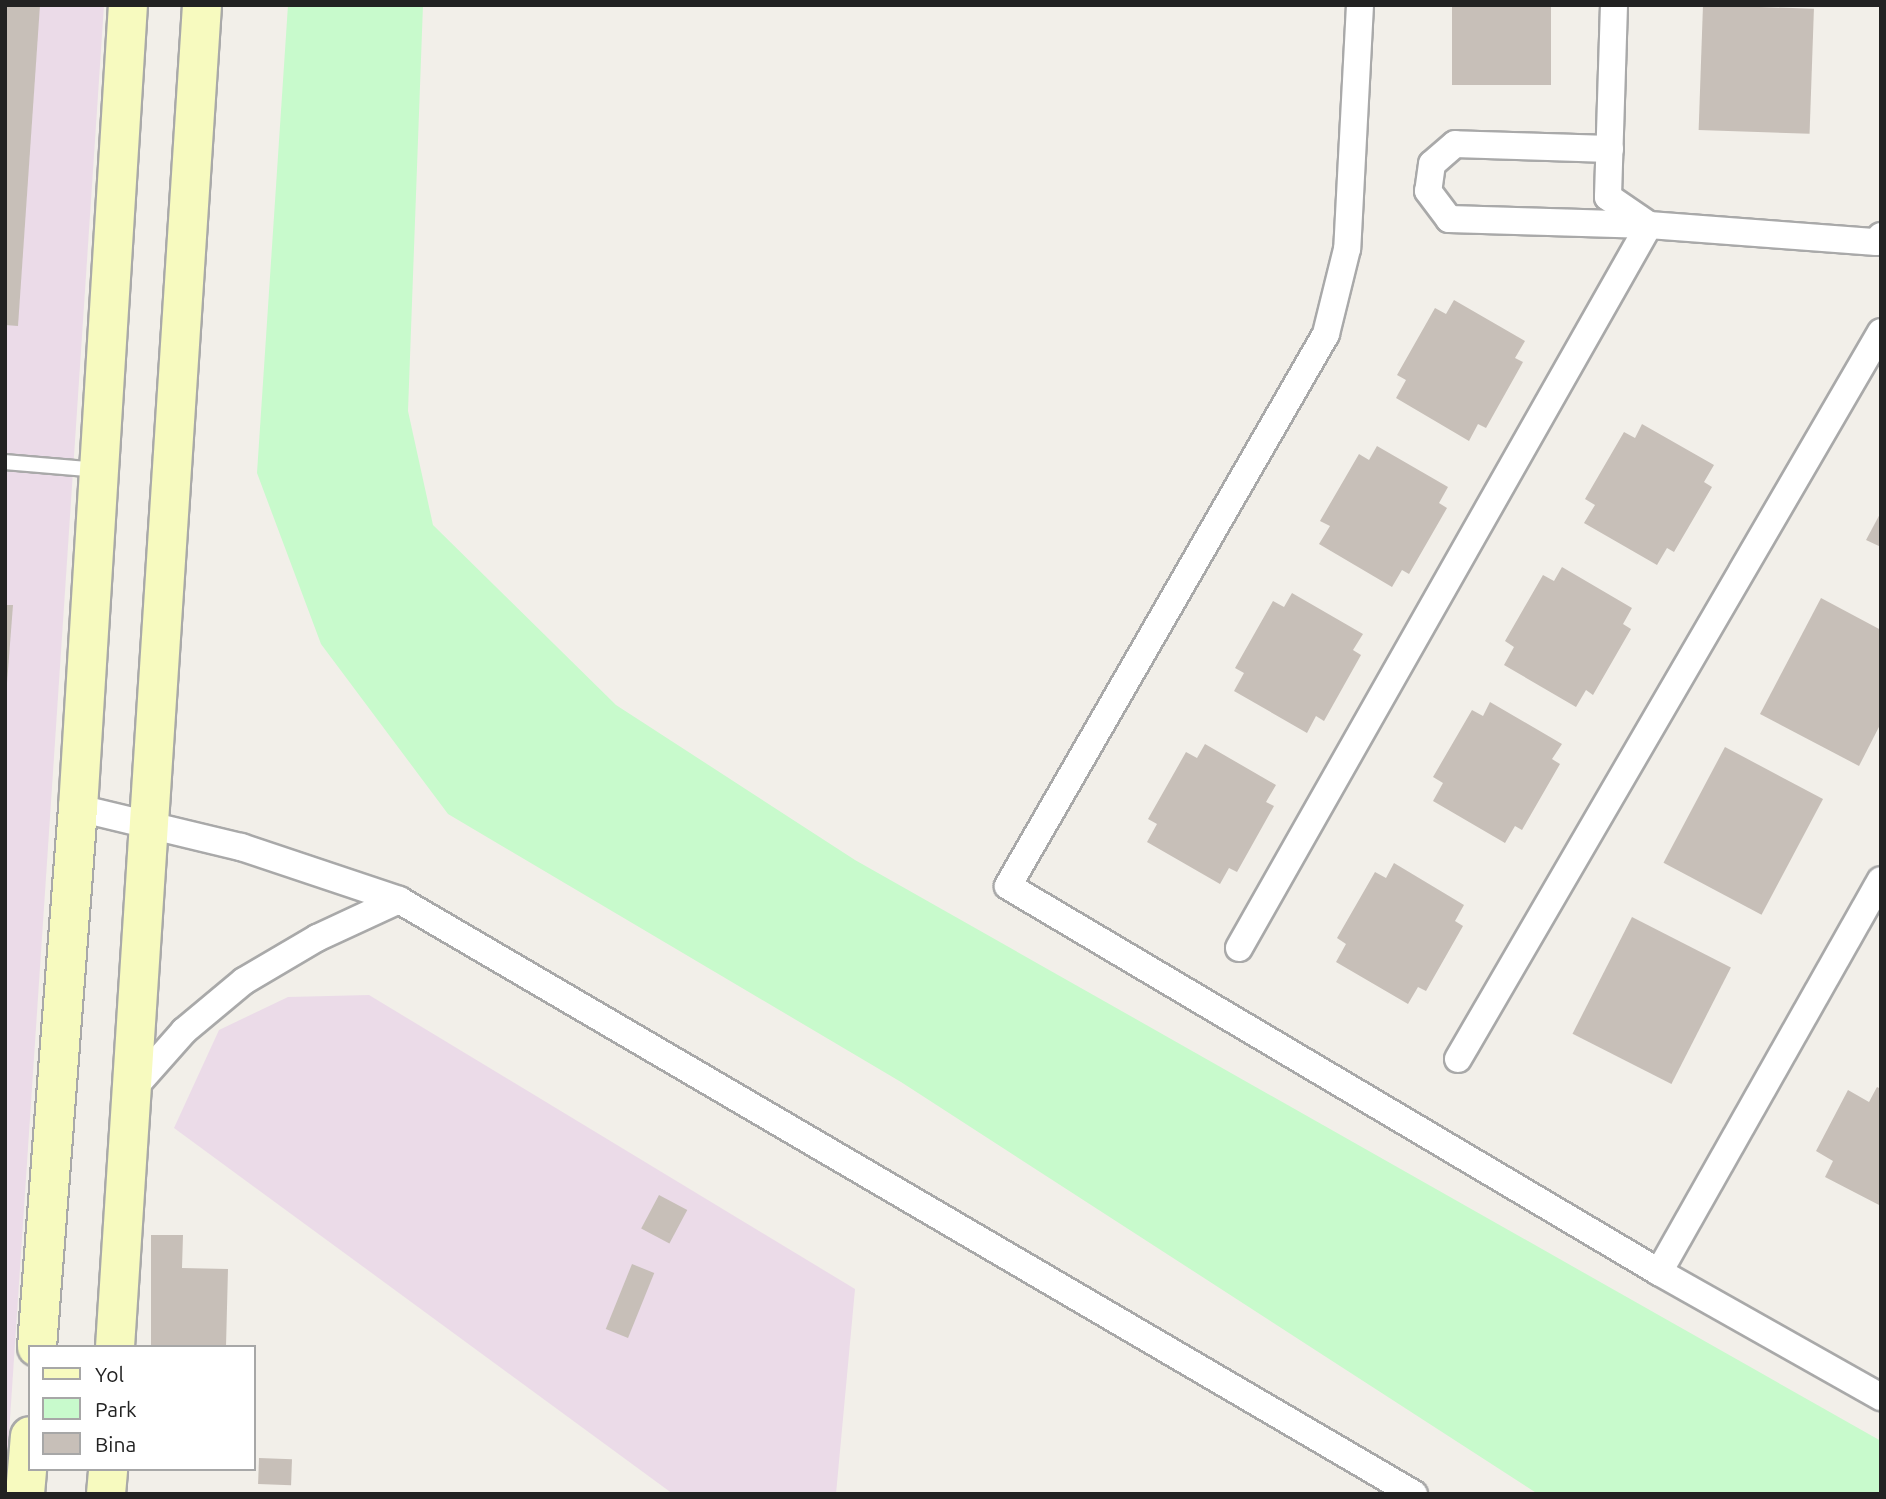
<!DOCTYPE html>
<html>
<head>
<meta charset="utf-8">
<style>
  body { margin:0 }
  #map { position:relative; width:1886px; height:1499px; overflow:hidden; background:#f2efe9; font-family:Ubuntu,sans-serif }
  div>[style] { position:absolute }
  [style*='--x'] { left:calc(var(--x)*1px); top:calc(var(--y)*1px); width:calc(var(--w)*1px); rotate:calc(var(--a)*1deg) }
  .industrial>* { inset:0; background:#ebdbe8 }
  .park>* { inset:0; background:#c8facc }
  .building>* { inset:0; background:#c7bfb8; transform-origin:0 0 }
  .roads { filter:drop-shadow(2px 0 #a9a9a9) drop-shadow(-2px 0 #a9a9a9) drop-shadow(0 2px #a9a9a9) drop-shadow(0 -2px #a9a9a9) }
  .lane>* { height:14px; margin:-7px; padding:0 7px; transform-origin:7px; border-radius:7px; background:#fff }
  .street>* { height:26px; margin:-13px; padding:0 13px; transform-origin:13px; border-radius:13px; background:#fff }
  .secondary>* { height:38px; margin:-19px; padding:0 19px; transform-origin:19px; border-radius:19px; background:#f7fabf }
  span { translate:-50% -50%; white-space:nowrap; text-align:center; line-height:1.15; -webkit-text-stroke:5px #fff; paint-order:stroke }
  .frame { position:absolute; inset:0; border:7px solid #222; pointer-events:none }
  .legend { position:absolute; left:28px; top:1345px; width:228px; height:126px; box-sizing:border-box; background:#fff; border:2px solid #a7a7a7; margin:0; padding:9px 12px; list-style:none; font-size:21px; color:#222 }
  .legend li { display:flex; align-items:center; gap:14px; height:35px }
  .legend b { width:35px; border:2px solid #a7a7a7 }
</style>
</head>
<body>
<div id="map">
  <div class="industrial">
    <div style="clip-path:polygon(5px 5px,104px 5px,5px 1494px)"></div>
    <div style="clip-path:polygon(369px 995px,855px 1289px,836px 1494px,673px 1494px,174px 1128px,219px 1030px,288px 997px)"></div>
  </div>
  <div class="park">
    <div style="clip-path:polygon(288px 5px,423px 5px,408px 411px,433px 525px,616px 705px,855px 860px,1881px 1441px,1881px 1494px,1538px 1494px,901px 1082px,448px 814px,321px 644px,257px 473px)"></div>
  </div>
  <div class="building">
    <div style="clip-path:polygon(5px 5px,40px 5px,18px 326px,5px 325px)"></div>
    <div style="left:1452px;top:5px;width:99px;height:80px"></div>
    <div style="left:1703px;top:5px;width:111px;height:125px;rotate:2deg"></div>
    <div style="clip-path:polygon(1454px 300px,1525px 341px,1515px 358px,1523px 362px,1486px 428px,1478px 424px,1469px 441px,1396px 398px,1406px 380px,1397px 375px,1435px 308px,1446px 314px)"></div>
    <div style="clip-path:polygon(1642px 424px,1714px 465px,1704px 482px,1712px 487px,1674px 552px,1667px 548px,1657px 565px,1584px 523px,1595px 505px,1585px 499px,1624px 432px,1635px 438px)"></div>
    <div style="clip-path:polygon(1377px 446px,1448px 487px,1439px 503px,1447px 508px,1409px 574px,1402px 570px,1392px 587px,1319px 544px,1330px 526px,1320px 521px,1359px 454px,1369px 460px)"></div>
    <div style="clip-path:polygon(1881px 512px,1881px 547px,1866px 540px)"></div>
    <div style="clip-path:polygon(1562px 567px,1632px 608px,1623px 624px,1631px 629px,1593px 695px,1586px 690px,1576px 707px,1504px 665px,1514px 647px,1505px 641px,1543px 575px,1554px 581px)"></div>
    <div style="clip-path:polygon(1292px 593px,1363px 634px,1353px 650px,1361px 655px,1324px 721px,1316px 716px,1307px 733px,1234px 691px,1244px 673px,1235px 668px,1273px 601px,1284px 607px)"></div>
    <div style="clip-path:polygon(1821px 598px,1881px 630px,1881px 723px,1859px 766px,1760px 714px)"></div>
    <div style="clip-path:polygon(5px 605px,13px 605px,7px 683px,5px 682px)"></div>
    <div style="clip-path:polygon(1490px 702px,1562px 744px,1552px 759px,1560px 764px,1522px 830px,1515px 826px,1505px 843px,1433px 801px,1443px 783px,1433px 777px,1472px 710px,1483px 716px)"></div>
    <div style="clip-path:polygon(1205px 744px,1276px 785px,1266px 802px,1274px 806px,1237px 872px,1229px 868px,1220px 884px,1147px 842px,1157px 824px,1148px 819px,1186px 752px,1197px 758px)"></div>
    <div style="left:1725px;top:747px;width:111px;height:131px;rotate:28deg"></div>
    <div style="clip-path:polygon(1394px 863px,1464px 905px,1455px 921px,1463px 926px,1426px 991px,1418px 987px,1408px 1004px,1336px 962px,1346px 944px,1337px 938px,1375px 872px,1386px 878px)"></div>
    <div style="left:1632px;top:917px;width:111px;height:131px;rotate:27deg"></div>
    <div style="clip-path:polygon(1877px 1087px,1881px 1089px,1881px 1206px,1825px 1177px,1833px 1161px,1816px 1151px,1848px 1090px,1869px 1102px)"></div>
    <div style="left:659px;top:1195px;width:32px;height:38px;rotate:28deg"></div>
    <div style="clip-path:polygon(151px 1235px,183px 1235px,182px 1268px,228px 1269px,226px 1347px,151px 1347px)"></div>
    <div style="left:632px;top:1264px;width:24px;height:70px;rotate:22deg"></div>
    <div style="left:259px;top:1458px;width:33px;height:26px;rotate:2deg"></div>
  </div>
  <div class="roads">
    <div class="lane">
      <div style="--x:5;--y:462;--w:93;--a:4.9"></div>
    </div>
    <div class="street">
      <div style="--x:1360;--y:5;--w:244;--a:93"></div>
      <div style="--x:1347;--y:249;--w:88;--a:103.9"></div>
      <div style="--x:1326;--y:334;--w:637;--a:119.95"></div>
      <div style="--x:1008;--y:886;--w:757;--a:30.67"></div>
      <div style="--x:1659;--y:1272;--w:255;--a:29.4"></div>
      <div style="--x:1614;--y:5;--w:192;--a:91.8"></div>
      <div style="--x:1608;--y:197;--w:50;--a:34.3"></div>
      <div style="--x:1610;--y:149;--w:155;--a:-178.2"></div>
      <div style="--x:1455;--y:144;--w:30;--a:139"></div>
      <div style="--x:1432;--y:164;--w:27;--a:98"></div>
      <div style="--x:1428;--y:191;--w:35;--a:53"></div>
      <div style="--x:1449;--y:219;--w:200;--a:1.7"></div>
      <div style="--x:78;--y:808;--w:168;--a:13.5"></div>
      <div style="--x:241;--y:847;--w:167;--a:18.5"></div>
      <div style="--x:399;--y:900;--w:1176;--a:30.34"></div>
      <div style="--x:1239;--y:948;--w:831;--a:-60.44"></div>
      <div style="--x:1649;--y:225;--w:228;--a:4.3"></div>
      <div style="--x:1876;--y:242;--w:8;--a:-50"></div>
      <div style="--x:1458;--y:1059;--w:841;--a:-59.81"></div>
      <div style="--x:131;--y:1091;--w:80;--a:-48.5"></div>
      <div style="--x:184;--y:1031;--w:78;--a:-39.8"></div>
      <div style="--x:244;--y:981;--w:85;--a:-30.5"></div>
      <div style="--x:317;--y:938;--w:90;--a:-24.9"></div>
      <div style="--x:1659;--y:1272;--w:450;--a:-60.5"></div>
    </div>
    <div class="secondary">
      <div style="--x:37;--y:1347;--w:541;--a:-85.65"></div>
      <div style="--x:78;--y:808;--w:805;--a:-86.44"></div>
      <div style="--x:115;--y:1347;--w:1345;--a:-86.29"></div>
      <div style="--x:25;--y:1494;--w:58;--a:-85.1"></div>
      <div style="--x:106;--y:1494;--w:25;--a:-85"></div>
    </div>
  </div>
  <div class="frame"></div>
  <ul class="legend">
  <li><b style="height:9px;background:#f7fabf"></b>Yol</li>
  <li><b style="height:19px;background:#c8facc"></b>Park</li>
  <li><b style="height:19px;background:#c7bfb8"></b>Bina</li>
  </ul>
</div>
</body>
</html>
